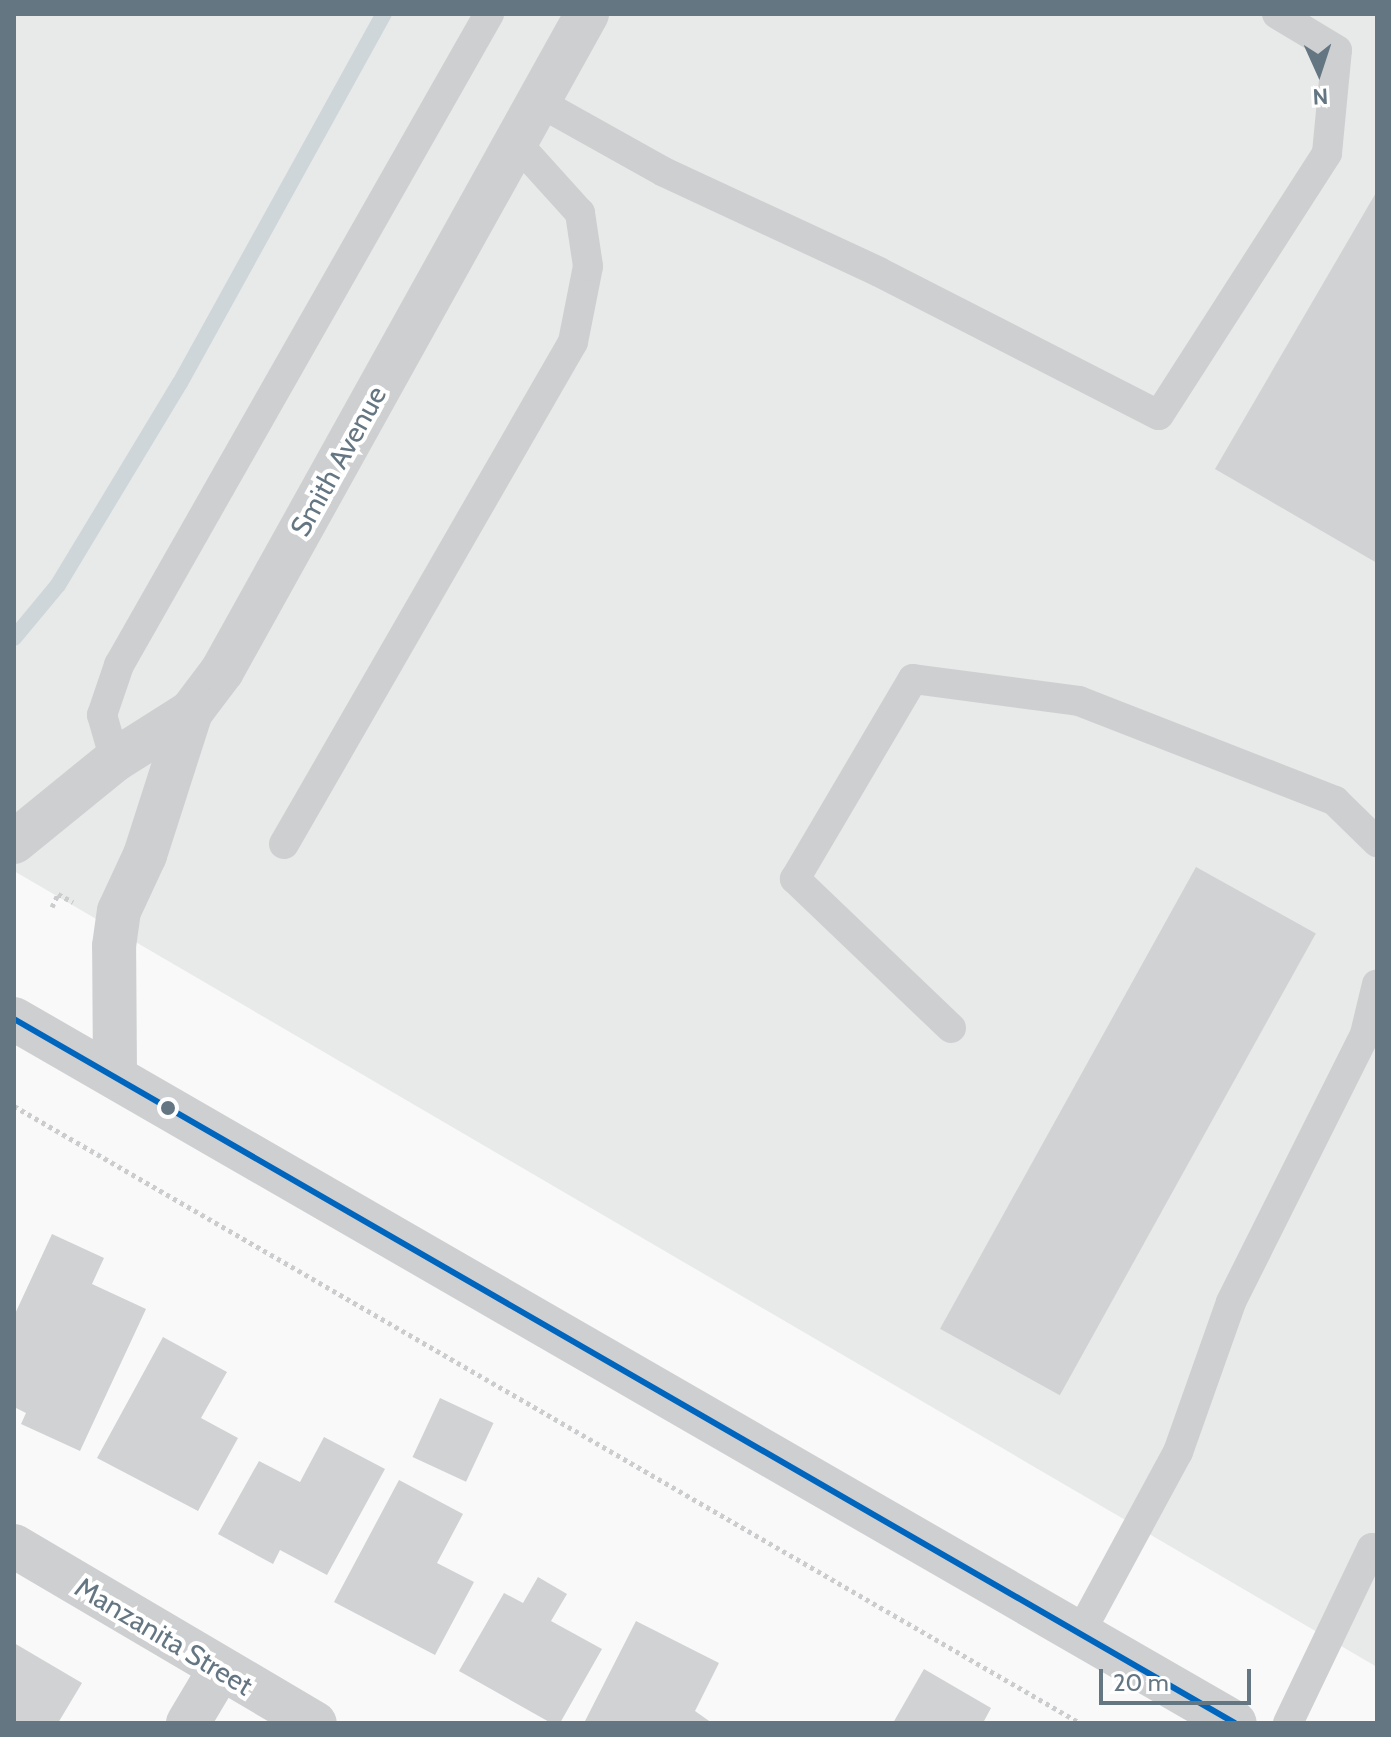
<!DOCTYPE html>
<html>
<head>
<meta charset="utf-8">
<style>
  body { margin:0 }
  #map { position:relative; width:1391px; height:1737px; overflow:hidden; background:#f9f9f9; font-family:Cabin,sans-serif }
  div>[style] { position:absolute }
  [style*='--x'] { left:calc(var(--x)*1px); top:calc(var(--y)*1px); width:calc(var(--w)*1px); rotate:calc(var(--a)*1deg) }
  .built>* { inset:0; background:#e8e9e9 }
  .stream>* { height:16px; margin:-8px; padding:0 8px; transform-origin:8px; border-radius:8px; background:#ced6d9 }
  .building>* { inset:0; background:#d0d2d3; transform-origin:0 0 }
  .path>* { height:5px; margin-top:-2.5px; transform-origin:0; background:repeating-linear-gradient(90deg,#cbcccd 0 4px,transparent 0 8px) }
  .service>* { height:30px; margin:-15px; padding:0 15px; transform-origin:15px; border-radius:15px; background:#cecfd0 }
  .minor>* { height:44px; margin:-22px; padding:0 22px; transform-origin:22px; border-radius:22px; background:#cecfd0 }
  .tertiary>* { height:44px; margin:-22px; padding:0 22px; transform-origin:22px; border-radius:22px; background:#cecfd0 }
  .bus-1>* { height:6px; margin:-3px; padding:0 3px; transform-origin:3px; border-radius:3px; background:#0065bd }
  .dots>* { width:22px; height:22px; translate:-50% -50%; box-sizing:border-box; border:4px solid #fff; border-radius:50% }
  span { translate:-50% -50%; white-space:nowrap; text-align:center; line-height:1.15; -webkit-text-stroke:8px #fff; paint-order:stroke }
  .street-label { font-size:28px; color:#657683 }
  .frame { position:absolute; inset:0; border:16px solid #657683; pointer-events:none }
  .north { position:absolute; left:1279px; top:32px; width:80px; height:80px; -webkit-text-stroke:6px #fff; paint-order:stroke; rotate:177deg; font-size:22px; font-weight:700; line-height:32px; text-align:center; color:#657683 }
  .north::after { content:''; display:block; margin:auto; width:28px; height:36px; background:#657683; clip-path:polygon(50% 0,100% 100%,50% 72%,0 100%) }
  .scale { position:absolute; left:1099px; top:1669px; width:152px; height:36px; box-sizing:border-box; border:4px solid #657683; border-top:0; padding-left:10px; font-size:24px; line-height:28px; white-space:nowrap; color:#657683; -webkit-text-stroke:6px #fff; paint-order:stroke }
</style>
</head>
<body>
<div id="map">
  <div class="built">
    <div style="clip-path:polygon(14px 14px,1377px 14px,1377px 1667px,14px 871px)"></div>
  </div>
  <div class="stream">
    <div style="--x:14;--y:638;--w:69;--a:-50.3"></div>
    <div style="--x:58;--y:585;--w:236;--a:-58.9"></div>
    <div style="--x:180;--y:383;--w:422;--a:-61.1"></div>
  </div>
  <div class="building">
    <div style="clip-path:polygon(1377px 191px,1377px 563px,1215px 469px)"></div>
    <div style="left:1196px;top:867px;width:137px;height:528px;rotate:29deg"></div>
    <div style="clip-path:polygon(52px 1234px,104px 1258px,92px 1284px,146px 1309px,80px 1451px,21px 1424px,26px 1413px,14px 1407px,14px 1316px)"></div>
    <div style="clip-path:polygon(163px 1337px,227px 1372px,201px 1418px,238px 1438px,198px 1511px,97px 1458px)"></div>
    <div style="left:440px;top:1398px;width:59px;height:65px;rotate:25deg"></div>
    <div style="clip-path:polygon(324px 1437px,385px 1469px,327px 1575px,280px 1550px,273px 1564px,218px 1534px,259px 1461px,300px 1482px)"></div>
    <div style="clip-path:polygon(399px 1480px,463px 1514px,437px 1563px,474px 1582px,435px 1655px,334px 1602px)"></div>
    <div style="clip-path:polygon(538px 1577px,567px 1594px,551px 1621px,602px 1649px,560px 1723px,551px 1723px,459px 1671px,504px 1593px,523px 1603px)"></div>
    <div style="clip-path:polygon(636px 1621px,719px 1663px,695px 1711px,712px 1723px,584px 1723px)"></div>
    <div style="clip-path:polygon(14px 1643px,82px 1683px,58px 1723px,14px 1723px)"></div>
    <div style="clip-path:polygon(924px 1669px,991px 1708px,983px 1723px,893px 1723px)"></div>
  </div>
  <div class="path">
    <div style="--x:52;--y:907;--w:14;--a:-65"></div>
    <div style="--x:58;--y:894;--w:17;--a:28"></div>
    <div style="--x:14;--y:1106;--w:1232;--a:30.06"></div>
  </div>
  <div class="service">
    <div style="--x:537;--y:101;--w:145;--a:29.2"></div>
    <div style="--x:664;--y:172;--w:237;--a:24.9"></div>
    <div style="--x:879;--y:272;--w:314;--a:27.1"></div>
    <div style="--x:1159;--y:415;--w:311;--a:-57.3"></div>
    <div style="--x:1327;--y:153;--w:103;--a:-84.5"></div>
    <div style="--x:1337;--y:50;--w:70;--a:-149"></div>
    <div style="--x:115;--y:760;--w:47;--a:-106.1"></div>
    <div style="--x:102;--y:715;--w:53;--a:-71.2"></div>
    <div style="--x:119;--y:665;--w:749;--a:-60.39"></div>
    <div style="--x:284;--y:844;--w:579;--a:-60.07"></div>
    <div style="--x:573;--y:342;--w:77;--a:-78.8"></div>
    <div style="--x:588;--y:266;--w:54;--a:-98.6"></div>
    <div style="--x:580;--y:213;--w:98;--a:-132.1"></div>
    <div style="--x:951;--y:1028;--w:216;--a:-136.3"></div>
    <div style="--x:795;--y:879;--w:232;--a:-59.5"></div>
    <div style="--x:913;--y:679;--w:167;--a:7.5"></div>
    <div style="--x:1079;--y:701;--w:275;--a:21.3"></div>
    <div style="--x:1335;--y:801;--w:59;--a:44.3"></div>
    <div style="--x:1080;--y:1633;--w:206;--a:-61.6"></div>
    <div style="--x:1178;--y:1452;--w:159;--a:-70.5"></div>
    <div style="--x:1231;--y:1302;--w:300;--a:-63.4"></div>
    <div style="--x:1365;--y:1034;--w:51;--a:-76.5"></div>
    <div style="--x:1288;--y:1723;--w:194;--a:-64.4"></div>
    <div style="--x:1372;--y:1548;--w:6;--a:31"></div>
  </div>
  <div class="minor">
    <div style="--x:14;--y:842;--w:130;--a:-39.1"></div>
    <div style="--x:115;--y:760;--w:90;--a:-32.3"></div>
    <div style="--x:191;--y:712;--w:51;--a:-52.9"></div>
    <div style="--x:222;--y:671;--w:752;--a:-60.95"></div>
    <div style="--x:14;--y:1546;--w:349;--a:30.5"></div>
    <div style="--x:188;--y:1723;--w:61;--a:-59.2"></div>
  </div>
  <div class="tertiary">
    <div style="--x:14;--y:1019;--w:1409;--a:29.97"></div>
    <div style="--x:115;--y:1074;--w:128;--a:-90.4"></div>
    <div style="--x:114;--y:946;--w:35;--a:-82"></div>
    <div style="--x:119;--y:911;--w:62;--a:-65.1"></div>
    <div style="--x:145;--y:855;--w:150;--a:-72.2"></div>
  </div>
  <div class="bus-1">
    <div style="--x:14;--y:1019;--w:1409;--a:29.97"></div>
  </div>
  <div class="dots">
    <div style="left:168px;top:1108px;background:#657683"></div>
  </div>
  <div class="street-label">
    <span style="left:338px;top:461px;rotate:-61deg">Smith Avenue</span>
    <span style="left:164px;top:1636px;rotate:31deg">Manzanita Street</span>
  </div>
  <div class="frame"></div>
  <div class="north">N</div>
  <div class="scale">20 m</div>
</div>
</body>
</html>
